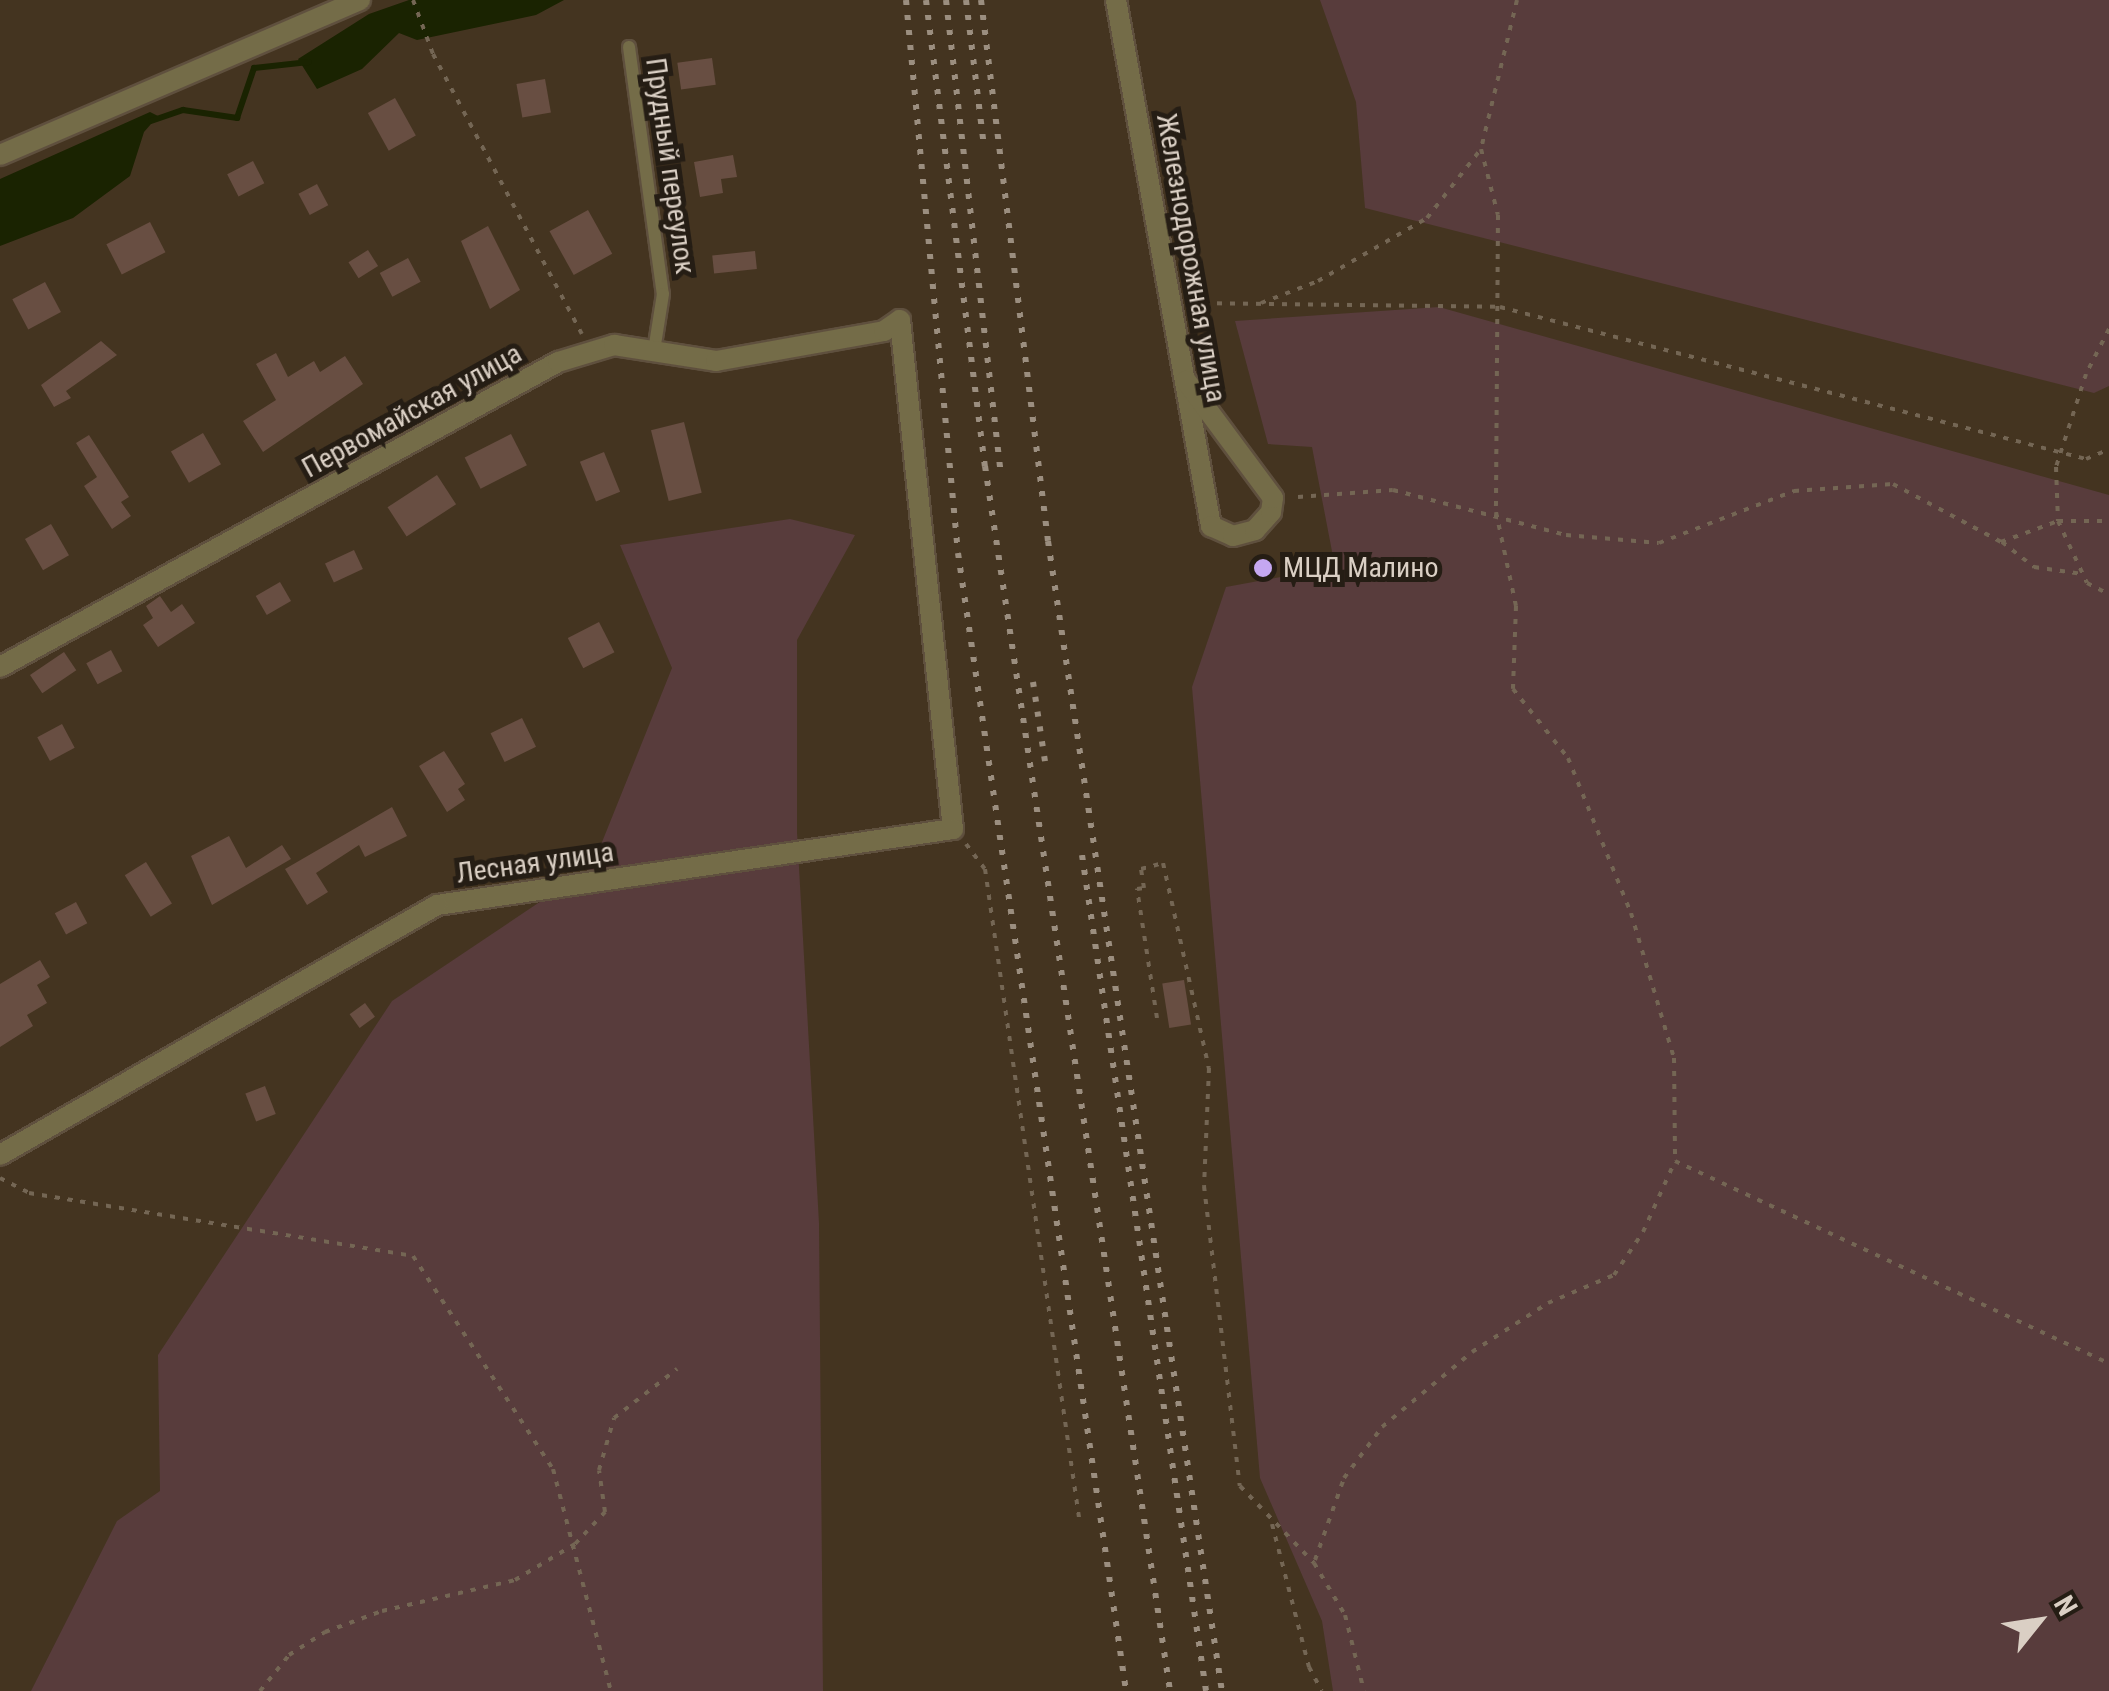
<!DOCTYPE html>
<html>
<head>
<meta charset="utf-8">
<style>
  body { margin:0 }
  #map { position:relative; width:2109px; height:1691px; overflow:hidden; background:#443420; font-family:"Roboto Condensed",sans-serif }
  div>[style] { position:absolute }
  [style*='--x'] { left:calc(var(--x)*1px); top:calc(var(--y)*1px); width:calc(var(--w)*1px); rotate:calc(var(--a)*1deg) }
  .green>* { inset:0; background:#583c3c }
  .water>* { inset:0; background:#1a2301 }
  .stream>* { height:6px; margin:-3px; padding:0 3px; transform-origin:3px; border-radius:3px; background:#1a2301 }
  .building>* { inset:0; background:#684e42; transform-origin:0 0 }
  .path>* { height:4px; margin-top:-2px; transform-origin:0; background:repeating-linear-gradient(90deg,#746654 0 5px,transparent 0 13px) }
  .roads { filter:drop-shadow(2px 0 #5f503e) drop-shadow(-2px 0 #5f503e) drop-shadow(0 2px #5f503e) drop-shadow(0 -2px #5f503e) }
  .service>* { height:12px; margin:-6px; padding:0 6px; transform-origin:6px; border-radius:6px; background:#746c48 }
  .minor>* { height:20px; margin:-10px; padding:0 10px; transform-origin:10px; border-radius:10px; background:#746c48 }
  .rail>* { height:6px; margin-top:-3px; transform-origin:0; background:repeating-linear-gradient(90deg,#9b8e7f 0 5px,transparent 0 15px) }
  .dots>* { width:28px; height:28px; translate:-50% -50%; box-sizing:border-box; border:5px solid #251d14; border-radius:50% }
  span { translate:-50% -50%; white-space:nowrap; text-align:center; line-height:1.15; -webkit-text-stroke:10px #251d14; paint-order:stroke }
  .street-label { font-size:28px; color:#dacfc4 }
  .poi-label { font-size:28px; color:#dacfc4 }
  .left { translate:0 -50%; text-align:left }
  .north { position:absolute; left:1989px; top:1571px; width:100px; height:100px; -webkit-text-stroke:8px #251d14; paint-order:stroke; rotate:60deg; font-size:28px; font-weight:700; line-height:40px; text-align:center; color:#dacfc4 }
  .north::after { content:''; display:block; margin:auto; width:35px; height:45px; background:#dacfc4; clip-path:polygon(50% 0,100% 100%,50% 72%,0 100%) }
</style>
</head>
<body>
<div id="map">
  <div class="green">
    <div style="clip-path:polygon(1320px 0,2109px 0,2109px 386px,2094px 393px,1365px 208px,1356px 102px)"></div>
    <div style="clip-path:polygon(1439px 307px,2109px 495px,2109px 1691px,1333px 1691px,1322px 1621px,1260px 1478px,1192px 687px,1226px 587px,1335px 567px,1312px 447px,1268px 444px,1235px 321px)"></div>
    <div style="clip-path:polygon(790px 519px,855px 535px,797px 640px,797px 832px,819px 1223px,823px 1691px,31px 1691px,117px 1521px,160px 1491px,158px 1355px,392px 1001px,592px 867px,672px 668px,620px 545px)"></div>
  </div>
  <div class="water">
    <div style="clip-path:polygon(409px 0,564px 0,536px 15px,417px 40px,399px 33px,362px 69px,317px 89px,298px 59px,369px 14px)"></div>
    <div style="clip-path:polygon(150px 112px,158px 116px,144px 132px,130px 176px,73px 218px,0 246px,0 179px)"></div>
  </div>
  <div class="stream">
    <div style="--x:151;--y:121;--w:34;--a:-19"></div>
    <div style="--x:183;--y:110;--w:55;--a:8.4"></div>
    <div style="--x:237;--y:118;--w:53;--a:-71.2"></div>
    <div style="--x:254;--y:68;--w:55;--a:-6.2"></div>
  </div>
  <div class="building">
    <div style="left:712px;top:58px;width:27px;height:35px;rotate:82deg"></div>
    <div style="left:545px;top:79px;width:34px;height:29px;rotate:80deg"></div>
    <div style="left:395px;top:98px;width:43px;height:31px;rotate:61deg"></div>
    <div style="clip-path:polygon(733px 155px,737px 177px,721px 179px,723px 193px,700px 197px,694px 162px)"></div>
    <div style="left:253px;top:161px;width:25px;height:29px;rotate:63deg"></div>
    <div style="left:317px;top:184px;width:24px;height:21px;rotate:62deg"></div>
    <div style="left:588px;top:210px;width:50px;height:44px;rotate:61deg"></div>
    <div style="left:150px;top:222px;width:34px;height:49px;rotate:63deg"></div>
    <div style="clip-path:polygon(488px 226px,520px 290px,490px 309px,461px 241px)"></div>
    <div style="left:368px;top:250px;width:19px;height:23px;rotate:58deg"></div>
    <div style="left:755px;top:251px;width:18px;height:43px;rotate:84deg"></div>
    <div style="left:408px;top:258px;width:27px;height:32px;rotate:62deg"></div>
    <div style="left:45px;top:282px;width:34px;height:37px;rotate:62deg"></div>
    <div style="clip-path:polygon(101px 341px,117px 355px,66px 391px,71px 398px,54px 407px,41px 385px)"></div>
    <div style="clip-path:polygon(276px 353px,288px 377px,314px 361px,320px 372px,345px 356px,363px 384px,263px 452px,243px 421px,276px 400px,256px 364px)"></div>
    <div style="left:684px;top:422px;width:73px;height:34px;rotate:76deg"></div>
    <div style="left:203px;top:433px;width:36px;height:37px;rotate:60deg"></div>
    <div style="left:511px;top:434px;width:35px;height:52px;rotate:63deg"></div>
    <div style="clip-path:polygon(89px 435px,129px 497px,121px 502px,131px 516px,112px 529px,84px 486px,97px 477px,76px 443px)"></div>
    <div style="left:604px;top:452px;width:43px;height:26px;rotate:68deg"></div>
    <div style="left:437px;top:475px;width:35px;height:59px;rotate:57deg"></div>
    <div style="left:51px;top:524px;width:36px;height:30px;rotate:60deg"></div>
    <div style="left:354px;top:550px;width:21px;height:32px;rotate:65deg"></div>
    <div style="left:280px;top:582px;width:22px;height:28px;rotate:60deg"></div>
    <div style="clip-path:polygon(160px 596px,171px 612px,182px 604px,195px 623px,158px 647px,143px 625px,153px 618px,146px 606px)"></div>
    <div style="left:599px;top:622px;width:34px;height:35px;rotate:63deg"></div>
    <div style="left:111px;top:650px;width:24px;height:28px;rotate:62deg"></div>
    <div style="left:64px;top:652px;width:22px;height:41px;rotate:56deg"></div>
    <div style="left:522px;top:718px;width:32px;height:35px;rotate:64deg"></div>
    <div style="left:62px;top:724px;width:27px;height:28px;rotate:62deg"></div>
    <div style="clip-path:polygon(444px 751px,465px 784px,458px 789px,465px 800px,447px 812px,419px 766px)"></div>
    <div style="clip-path:polygon(392px 807px,407px 836px,365px 857px,359px 845px,316px 873px,328px 892px,307px 905px,285px 869px)"></div>
    <div style="clip-path:polygon(229px 836px,246px 868px,282px 845px,291px 859px,212px 905px,191px 856px)"></div>
    <div style="left:146px;top:862px;width:49px;height:25px;rotate:58deg"></div>
    <div style="left:76px;top:902px;width:24px;height:24px;rotate:62deg"></div>
    <div style="clip-path:polygon(40px 960px,50px 977px,37px 985px,47px 1003px,27px 1015px,33px 1026px,0 1047px,0 984px)"></div>
    <div style="left:1184px;top:980px;width:45px;height:22px;rotate:81deg"></div>
    <div style="left:365px;top:1003px;width:17px;height:19px;rotate:54deg"></div>
    <div style="left:265px;top:1086px;width:30px;height:21px;rotate:69deg"></div>
  </div>
  <div class="path">
    <div style="--x:413;--y:0;--w:58;--a:69.7"></div>
    <div style="--x:433;--y:54;--w:317;--a:62"></div>
    <div style="--x:1517;--y:0;--w:153;--a:103.6"></div>
    <div style="--x:1481;--y:149;--w:68;--a:75.6"></div>
    <div style="--x:1498;--y:215;--w:297;--a:90.4"></div>
    <div style="--x:1496;--y:512;--w:96;--a:78"></div>
    <div style="--x:1516;--y:606;--w:83;--a:92.1"></div>
    <div style="--x:1513;--y:689;--w:88;--a:51.4"></div>
    <div style="--x:1568;--y:758;--w:167;--a:67.9"></div>
    <div style="--x:1631;--y:913;--w:151;--a:73.5"></div>
    <div style="--x:1674;--y:1058;--w:103;--a:89.4"></div>
    <div style="--x:1675;--y:1161;--w:479;--a:25"></div>
    <div style="--x:1191;--y:303;--w:309;--a:0.7"></div>
    <div style="--x:1500;--y:307;--w:605;--a:14.54"></div>
    <div style="--x:2086;--y:459;--w:25;--a:-23"></div>
    <div style="--x:1261;--y:303;--w:61;--a:-21.1"></div>
    <div style="--x:1318;--y:281;--w:126;--a:-30"></div>
    <div style="--x:1427;--y:218;--w:88;--a:-52"></div>
    <div style="--x:2109;--y:329;--w:51;--a:117.1"></div>
    <div style="--x:2086;--y:374;--w:98;--a:107.9"></div>
    <div style="--x:2056;--y:467;--w:54;--a:87.9"></div>
    <div style="--x:2058;--y:521;--w:68;--a:64.9"></div>
    <div style="--x:2087;--y:583;--w:25;--a:27"></div>
    <div style="--x:1298;--y:497;--w:95;--a:-4.2"></div>
    <div style="--x:1393;--y:490;--w:179;--a:14.6"></div>
    <div style="--x:1566;--y:535;--w:93;--a:4.9"></div>
    <div style="--x:1659;--y:543;--w:145;--a:-21.1"></div>
    <div style="--x:1794;--y:491;--w:99;--a:-4"></div>
    <div style="--x:1893;--y:484;--w:123;--a:28.2"></div>
    <div style="--x:2001;--y:542;--w:61;--a:-20.2"></div>
    <div style="--x:2058;--y:521;--w:51;--a:0"></div>
    <div style="--x:2002;--y:542;--w:41;--a:38"></div>
    <div style="--x:2034;--y:567;--w:49;--a:8.1"></div>
    <div style="--x:966;--y:844;--w:31;--a:53"></div>
    <div style="--x:985;--y:869;--w:655;--a:81.75"></div>
    <div style="--x:1157;--y:1018;--w:131;--a:-98.8"></div>
    <div style="--x:1137;--y:889;--w:7;--a:-8"></div>
    <div style="--x:1144;--y:888;--w:19;--a:-99"></div>
    <div style="--x:1141;--y:869;--w:23;--a:-15"></div>
    <div style="--x:1163;--y:863;--w:210;--a:77.4"></div>
    <div style="--x:1209;--y:1068;--w:118;--a:92.4"></div>
    <div style="--x:1204;--y:1186;--w:302;--a:83.2"></div>
    <div style="--x:1240;--y:1486;--w:107;--a:46.1"></div>
    <div style="--x:1314;--y:1563;--w:61;--a:59.2"></div>
    <div style="--x:1345;--y:1615;--w:78;--a:76"></div>
    <div style="--x:0;--y:1178;--w:33;--a:27"></div>
    <div style="--x:29;--y:1193;--w:389;--a:9.3"></div>
    <div style="--x:413;--y:1256;--w:255;--a:56.7"></div>
    <div style="--x:553;--y:1469;--w:229;--a:75.4"></div>
    <div style="--x:1272;--y:1524;--w:148;--a:75.5"></div>
    <div style="--x:1309;--y:1667;--w:27;--a:62"></div>
    <div style="--x:1315;--y:1560;--w:87;--a:-70.5"></div>
    <div style="--x:1344;--y:1478;--w:64;--a:-53.3"></div>
    <div style="--x:1382;--y:1427;--w:117;--a:-39.8"></div>
    <div style="--x:1472;--y:1352;--w:90;--a:-32.8"></div>
    <div style="--x:1548;--y:1303;--w:72;--a:-23"></div>
    <div style="--x:1614;--y:1275;--w:52;--a:-56"></div>
    <div style="--x:1643;--y:1232;--w:78;--a:-65.7"></div>
    <div style="--x:260;--y:1691;--w:46;--a:-51.1"></div>
    <div style="--x:289;--y:1655;--w:43;--a:-32.6"></div>
    <div style="--x:325;--y:1632;--w:61;--a:-20.2"></div>
    <div style="--x:382;--y:1611;--w:137;--a:-13.1"></div>
    <div style="--x:515;--y:1580;--w:70;--a:-31"></div>
    <div style="--x:575;--y:1544;--w:44;--a:-46.8"></div>
    <div style="--x:605;--y:1512;--w:42;--a:-98.1"></div>
    <div style="--x:599;--y:1470;--w:54;--a:-73.9"></div>
    <div style="--x:614;--y:1418;--w:80;--a:-37.9"></div>
  </div>
  <div class="roads">
    <div class="service">
      <div style="--x:629;--y:47;--w:249;--a:82.2"></div>
      <div style="--x:663;--y:294;--w:58;--a:99"></div>
    </div>
    <div class="minor">
      <div style="--x:1116;--y:0;--w:535;--a:79.76"></div>
      <div style="--x:1211;--y:526;--w:24;--a:24"></div>
      <div style="--x:1233;--y:536;--w:23;--a:-15"></div>
      <div style="--x:1255;--y:530;--w:24;--a:-48"></div>
      <div style="--x:1271;--y:512;--w:14;--a:-82"></div>
      <div style="--x:1273;--y:498;--w:146;--a:-126.6"></div>
      <div style="--x:0;--y:155;--w:392;--a:-23.3"></div>
      <div style="--x:0;--y:667;--w:636;--a:-28.66"></div>
      <div style="--x:558;--y:362;--w:59;--a:-16.9"></div>
      <div style="--x:614;--y:345;--w:103;--a:8.9"></div>
      <div style="--x:716;--y:361;--w:171;--a:-10.1"></div>
      <div style="--x:884;--y:331;--w:19;--a:-35"></div>
      <div style="--x:900;--y:320;--w:512;--a:84.06"></div>
      <div style="--x:953;--y:829;--w:522;--a:171.62"></div>
      <div style="--x:437;--y:905;--w:503;--a:150.23"></div>
    </div>
  </div>
  <div class="rail">
    <div style="--x:906;--y:0;--w:555;--a:84.63"></div>
    <div style="--x:958;--y:553;--w:1150;--a:81.6"></div>
    <div style="--x:926;--y:0;--w:470;--a:82.8"></div>
    <div style="--x:985;--y:466;--w:1239;--a:81.41"></div>
    <div style="--x:946;--y:0;--w:478;--a:83.4"></div>
    <div style="--x:966;--y:0;--w:148;--a:83"></div>
    <div style="--x:981;--y:0;--w:545;--a:82.94"></div>
    <div style="--x:1048;--y:541;--w:1163;--a:81.4"></div>
    <div style="--x:1033;--y:682;--w:80;--a:81.4"></div>
    <div style="--x:1082;--y:855;--w:845;--a:81.56"></div>
  </div>
  <div class="dots">
    <div style="left:1263px;top:568px;background:#c5a7f1"></div>
  </div>
  <div class="street-label">
    <span style="left:670px;top:166px;rotate:82deg">Прудный переулок</span>
    <span style="left:1191px;top:258px;rotate:80deg">Железнодорожная улица</span>
    <span style="left:412px;top:411px;rotate:-29deg">Первомайская улица</span>
    <span style="left:535px;top:863px;rotate:-8deg">Лесная улица</span>
  </div>
  <div class="poi-label">
    <span class="left" style="left:1283px;top:568px">МЦД Малино</span>
  </div>
  <div class="north">N</div>
</div>
</body>
</html>
